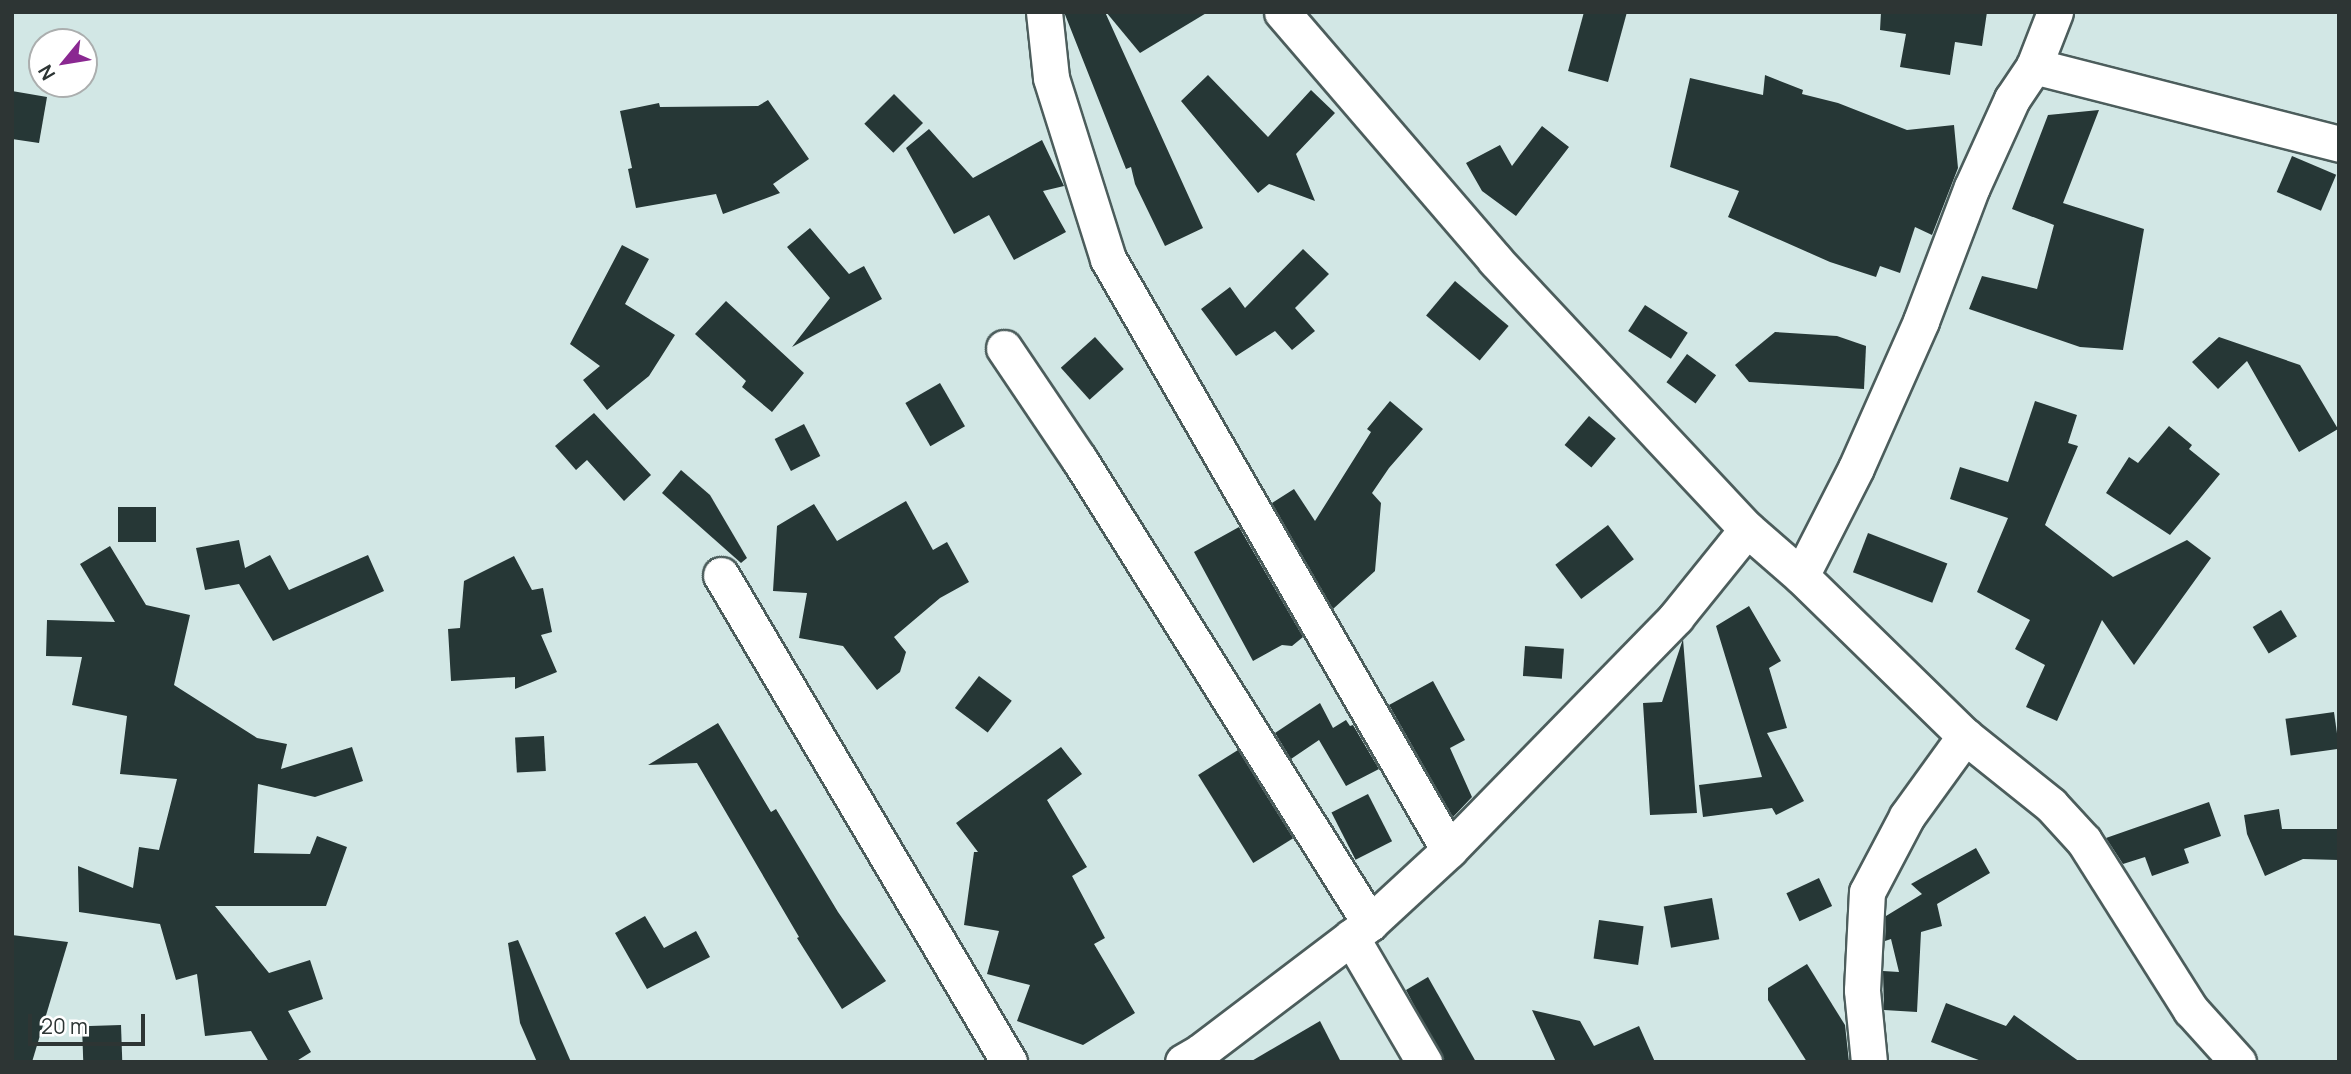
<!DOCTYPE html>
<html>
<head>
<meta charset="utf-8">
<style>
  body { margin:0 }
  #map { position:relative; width:2351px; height:1074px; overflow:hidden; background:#d2e7e5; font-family:Manrope,sans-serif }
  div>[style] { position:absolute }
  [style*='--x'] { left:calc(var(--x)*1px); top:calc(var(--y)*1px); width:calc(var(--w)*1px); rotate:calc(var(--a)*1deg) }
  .building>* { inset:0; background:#263736; transform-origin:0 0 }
  .roads { filter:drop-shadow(2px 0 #4c5d5c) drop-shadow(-2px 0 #4c5d5c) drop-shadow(0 2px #4c5d5c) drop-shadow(0 -2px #4c5d5c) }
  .street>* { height:35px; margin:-17.5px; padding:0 17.5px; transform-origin:17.5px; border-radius:17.5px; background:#fff }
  span { translate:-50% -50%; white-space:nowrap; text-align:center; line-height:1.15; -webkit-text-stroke:7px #fff; paint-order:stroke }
  .frame { position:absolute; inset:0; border:14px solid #2d3534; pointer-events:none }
  .north { position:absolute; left:28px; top:28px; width:70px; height:70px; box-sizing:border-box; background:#fff; border:2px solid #abaeae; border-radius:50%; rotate:240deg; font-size:19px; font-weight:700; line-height:28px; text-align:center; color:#2d3534 }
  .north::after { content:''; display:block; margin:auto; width:24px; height:32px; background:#8a2891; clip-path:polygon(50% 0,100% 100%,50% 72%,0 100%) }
  .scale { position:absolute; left:28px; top:1014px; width:117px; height:32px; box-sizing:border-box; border:4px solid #2d3534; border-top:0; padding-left:9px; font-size:21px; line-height:24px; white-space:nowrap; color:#2d3534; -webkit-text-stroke:5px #fff; paint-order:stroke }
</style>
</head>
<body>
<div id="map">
  <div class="building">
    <div style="clip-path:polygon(1064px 12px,1105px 12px,1203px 228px,1165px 246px,1135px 184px,1131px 167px,1126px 169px)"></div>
    <div style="clip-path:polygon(1106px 12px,1208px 12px,1140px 53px)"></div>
    <div style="clip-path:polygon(1584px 12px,1627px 12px,1608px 82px,1568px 71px)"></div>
    <div style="clip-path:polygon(1881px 12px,1987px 12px,1982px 46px,1955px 42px,1950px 75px,1900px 67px,1906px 34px,1880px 30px)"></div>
    <div style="clip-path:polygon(1208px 75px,1268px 137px,1311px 90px,1335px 113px,1296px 154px,1315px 201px,1269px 184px,1258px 193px,1181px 101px)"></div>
    <div style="clip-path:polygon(1765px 75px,1803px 90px,1802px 94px,1838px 103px,1907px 130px,1954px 125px,1958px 168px,1932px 235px,1915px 227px,1900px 273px,1880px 266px,1876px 277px,1830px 262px,1728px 217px,1739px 191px,1670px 167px,1690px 78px,1763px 95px)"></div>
    <div style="clip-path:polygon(12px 91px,47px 97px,39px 143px,12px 139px)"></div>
    <div style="left:894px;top:94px;width:41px;height:42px;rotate:45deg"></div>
    <div style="clip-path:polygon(768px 100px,809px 159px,773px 184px,780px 193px,723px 214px,716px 194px,636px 208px,628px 169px,632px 168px,620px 111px,659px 103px,660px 107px,758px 106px)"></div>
    <div style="clip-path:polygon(2099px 110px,2063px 203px,2144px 229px,2123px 350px,2080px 347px,1969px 309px,1982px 276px,2037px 289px,2054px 225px,2012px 209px,2048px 115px)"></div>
    <div style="clip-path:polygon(1542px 126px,1569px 147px,1516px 216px,1482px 191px,1466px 163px,1500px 145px,1512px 166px)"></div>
    <div style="clip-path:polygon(929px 129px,973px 178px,1042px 140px,1064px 186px,1043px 191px,1066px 232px,1014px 260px,989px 215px,954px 234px,906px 148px)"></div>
    <div style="left:2292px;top:156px;width:48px;height:39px;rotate:23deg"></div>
    <div style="clip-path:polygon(810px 228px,849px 274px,864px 266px,882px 299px,792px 347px,830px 298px,787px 247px)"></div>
    <div style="clip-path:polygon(622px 245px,649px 259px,625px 304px,675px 335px,649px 376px,607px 410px,583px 380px,600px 366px,570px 344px)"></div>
    <div style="clip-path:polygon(1303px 249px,1329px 274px,1295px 308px,1315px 331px,1292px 350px,1275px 331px,1236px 356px,1201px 309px,1230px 287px,1245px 308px)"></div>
    <div style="left:1455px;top:281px;width:70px;height:45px;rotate:40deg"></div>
    <div style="clip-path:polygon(726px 301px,804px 373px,772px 412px,742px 387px,746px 381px,695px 334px)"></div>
    <div style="left:1645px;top:305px;width:51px;height:31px;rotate:33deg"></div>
    <div style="clip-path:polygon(1775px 332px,1837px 336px,1866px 346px,1864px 389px,1749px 382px,1735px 365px)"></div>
    <div style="left:1095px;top:337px;width:43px;height:46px;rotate:48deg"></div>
    <div style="clip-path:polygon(2219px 337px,2300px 365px,2338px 429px,2299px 452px,2247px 361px,2218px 389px,2192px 362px)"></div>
    <div style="left:1687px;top:354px;width:36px;height:35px;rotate:36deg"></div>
    <div style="left:940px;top:383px;width:50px;height:40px;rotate:60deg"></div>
    <div style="clip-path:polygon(1390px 401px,1423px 429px,1389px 468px,1372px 493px,1381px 503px,1375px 571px,1333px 609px,1272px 503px,1294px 489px,1315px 521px,1371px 432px,1367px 429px)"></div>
    <div style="clip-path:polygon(2035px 401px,2077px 415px,2068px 443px,2078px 446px,2045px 525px,2113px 577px,2187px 540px,2211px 558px,2134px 665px,2102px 620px,2057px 721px,2026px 707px,2045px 665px,2015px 649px,2030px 620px,1977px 592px,2008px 518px,1950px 499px,1960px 467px,2008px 482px)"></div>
    <div style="clip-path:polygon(594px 413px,651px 475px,624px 501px,587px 460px,576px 470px,555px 446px)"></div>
    <div style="left:1589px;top:416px;width:35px;height:38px;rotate:40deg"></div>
    <div style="left:804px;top:424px;width:36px;height:33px;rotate:63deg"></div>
    <div style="clip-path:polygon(2169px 426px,2192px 445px,2189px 449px,2220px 474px,2170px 535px,2106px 493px,2129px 457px,2138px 463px)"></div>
    <div style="clip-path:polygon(681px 470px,710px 495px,747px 558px,741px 563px,662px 493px)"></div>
    <div style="clip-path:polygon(906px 501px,933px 550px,947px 542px,969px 582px,940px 598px,894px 637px,906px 652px,900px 672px,877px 690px,843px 646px,799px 638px,807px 593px,773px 591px,777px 526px,814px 504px,837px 541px)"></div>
    <div style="left:118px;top:507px;width:38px;height:35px"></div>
    <div style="left:1608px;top:525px;width:43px;height:66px;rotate:53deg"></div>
    <div style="clip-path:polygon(1239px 527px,1303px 637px,1292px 646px,1282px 645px,1253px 661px,1194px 552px)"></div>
    <div style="left:1868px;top:533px;width:85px;height:42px;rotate:21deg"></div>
    <div style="clip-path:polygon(239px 540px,245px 568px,270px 555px,289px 590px,368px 555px,384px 591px,273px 641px,239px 584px,205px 590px,196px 548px)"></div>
    <div style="clip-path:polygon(110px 546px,146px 605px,190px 615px,174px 685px,257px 738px,287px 744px,281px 769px,352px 747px,363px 781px,315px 797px,258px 784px,254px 853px,310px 854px,317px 836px,347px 847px,326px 906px,215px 906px,269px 973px,310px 960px,323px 999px,288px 1011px,311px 1052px,295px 1062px,269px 1062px,251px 1031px,205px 1036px,197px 974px,176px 980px,160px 924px,79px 912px,78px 866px,133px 888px,139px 847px,159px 850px,177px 779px,120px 774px,127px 716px,72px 705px,82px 657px,46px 656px,47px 620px,115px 622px,80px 564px)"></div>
    <div style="clip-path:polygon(514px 556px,532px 590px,543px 588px,552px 632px,541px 635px,557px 672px,515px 689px,515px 677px,451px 681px,448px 629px,460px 628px,464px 581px)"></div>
    <div style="clip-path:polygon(1749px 606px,1781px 661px,1769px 668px,1787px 728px,1767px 733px,1804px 801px,1776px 815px,1772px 808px,1703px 817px,1699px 785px,1762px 777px,1716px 626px)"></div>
    <div style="left:2281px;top:610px;width:31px;height:33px;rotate:59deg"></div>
    <div style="clip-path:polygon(1683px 639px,1697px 813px,1650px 815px,1643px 703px,1662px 702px)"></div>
    <div style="left:1525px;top:646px;width:39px;height:30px;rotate:4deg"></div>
    <div style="left:979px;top:676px;width:41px;height:40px;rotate:37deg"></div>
    <div style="clip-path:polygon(1433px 681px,1465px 740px,1450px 748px,1472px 797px,1453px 817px,1389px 705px)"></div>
    <div style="clip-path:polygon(1320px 703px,1333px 728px,1346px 720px,1350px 726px,1353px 725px,1379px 769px,1346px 786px,1319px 740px,1291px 759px,1275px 733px)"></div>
    <div style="left:2334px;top:712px;width:37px;height:49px;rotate:82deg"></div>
    <div style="clip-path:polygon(718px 723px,771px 812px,776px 809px,838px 912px,886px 981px,842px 1009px,797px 938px,799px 937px,697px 763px,648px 765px)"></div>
    <div style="left:544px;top:736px;width:35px;height:29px;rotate:87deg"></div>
    <div style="clip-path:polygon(1061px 747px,1082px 774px,1047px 800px,1087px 867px,1072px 876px,1105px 938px,1094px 944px,1135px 1013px,1083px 1045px,1017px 1021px,1030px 985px,987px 974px,999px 931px,964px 925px,974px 852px,978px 852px,956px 823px)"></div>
    <div style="left:1238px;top:750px;width:104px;height:47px;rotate:58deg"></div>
    <div style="left:1368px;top:794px;width:53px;height:41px;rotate:63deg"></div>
    <div style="clip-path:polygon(2209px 802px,2221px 836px,2184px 849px,2189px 863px,2152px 876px,2145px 857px,2123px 864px,2106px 838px)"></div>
    <div style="clip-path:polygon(2279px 809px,2282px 829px,2339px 829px,2339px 860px,2303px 859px,2265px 876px,2247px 834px,2244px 815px)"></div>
    <div style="clip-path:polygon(1976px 848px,1990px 873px,1937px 904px,1942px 926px,1921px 932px,1917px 1012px,1884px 1010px,1883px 971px,1899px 972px,1891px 939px,1885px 941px,1886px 916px,1922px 894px,1911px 884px)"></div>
    <div style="left:1819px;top:878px;width:31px;height:36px;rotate:65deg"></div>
    <div style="left:1712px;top:898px;width:42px;height:49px;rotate:80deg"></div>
    <div style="clip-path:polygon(645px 916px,664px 948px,696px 931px,710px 957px,647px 989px,615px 933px)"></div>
    <div style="left:1599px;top:920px;width:45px;height:39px;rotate:8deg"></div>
    <div style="clip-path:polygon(12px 935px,68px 942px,32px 1062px,12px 1062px)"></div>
    <div style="clip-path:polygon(518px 940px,571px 1062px,537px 1062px,520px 1023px,508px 943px)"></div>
    <div style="clip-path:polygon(1807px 964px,1845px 1025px,1849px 1062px,1807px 1062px,1768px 1000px,1768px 988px)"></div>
    <div style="clip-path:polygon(1428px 977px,1476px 1062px,1444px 1062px,1406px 990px)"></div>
    <div style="clip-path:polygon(1946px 1003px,2006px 1026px,2014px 1015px,2080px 1062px,1984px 1062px,1931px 1042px)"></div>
    <div style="clip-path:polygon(1532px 1010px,1580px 1021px,1594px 1046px,1639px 1026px,1655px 1062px,1556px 1062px)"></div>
    <div style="clip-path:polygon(1320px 1021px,1341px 1062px,1250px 1062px)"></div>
    <div style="left:121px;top:1025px;width:37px;height:39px;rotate:88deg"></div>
  </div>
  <div class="roads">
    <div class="street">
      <div style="--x:1044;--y:12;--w:66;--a:83.9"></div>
      <div style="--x:1051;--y:78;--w:190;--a:72.5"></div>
      <div style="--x:1108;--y:259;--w:682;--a:60.02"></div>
      <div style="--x:1282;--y:12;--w:327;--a:49.3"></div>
      <div style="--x:1495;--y:260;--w:369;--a:46.9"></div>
      <div style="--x:1747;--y:529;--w:72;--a:41"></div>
      <div style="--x:1801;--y:576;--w:229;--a:44.3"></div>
      <div style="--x:1965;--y:736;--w:110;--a:38.7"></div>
      <div style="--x:2051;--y:805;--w:49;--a:47.5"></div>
      <div style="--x:2084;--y:841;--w:200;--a:57.7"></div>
      <div style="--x:2191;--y:1010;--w:70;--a:47.9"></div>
      <div style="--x:2034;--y:66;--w:315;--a:14.3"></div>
      <div style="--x:1004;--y:348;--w:134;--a:56"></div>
      <div style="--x:1079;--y:459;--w:548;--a:57.91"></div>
      <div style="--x:721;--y:575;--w:566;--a:59.4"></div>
      <div style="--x:1801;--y:576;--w:121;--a:-63"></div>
      <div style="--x:1856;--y:468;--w:161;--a:-66.1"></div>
      <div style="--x:1921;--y:321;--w:143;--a:-69.2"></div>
      <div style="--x:1972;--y:187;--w:97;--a:-65.6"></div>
      <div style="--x:2012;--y:99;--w:40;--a:-56"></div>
      <div style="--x:2034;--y:66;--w:58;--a:-68.7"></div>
      <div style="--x:1351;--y:937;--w:145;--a:59.7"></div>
      <div style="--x:1183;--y:1062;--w:20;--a:-30"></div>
      <div style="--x:1200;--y:1052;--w:213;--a:-37.2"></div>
      <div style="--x:1370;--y:923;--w:108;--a:-42.7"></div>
      <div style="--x:1449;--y:850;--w:325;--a:-45.7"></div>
      <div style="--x:1676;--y:617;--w:113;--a:-51.1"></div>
      <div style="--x:1869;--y:1062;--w:72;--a:-95.6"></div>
      <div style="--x:1862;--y:990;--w:98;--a:-87.1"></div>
      <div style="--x:1867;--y:892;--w:86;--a:-62.2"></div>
      <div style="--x:1907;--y:816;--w:99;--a:-54.1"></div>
    </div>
  </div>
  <div class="frame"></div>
  <div class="north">N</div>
  <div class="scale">20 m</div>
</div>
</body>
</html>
